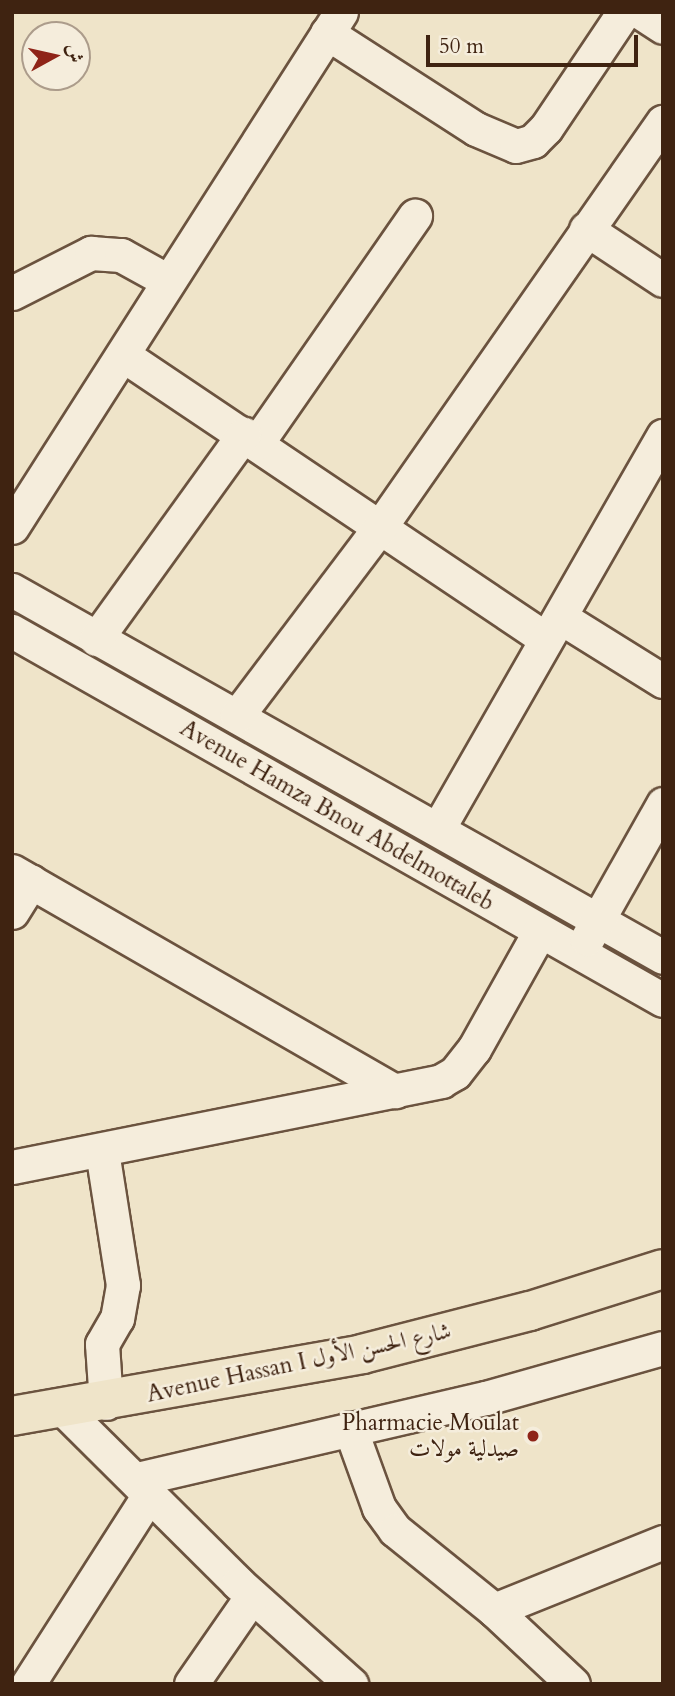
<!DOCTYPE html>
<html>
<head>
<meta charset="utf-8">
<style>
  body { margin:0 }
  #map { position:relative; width:675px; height:1696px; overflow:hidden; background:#efe4c9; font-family:Cardo,Amiri,serif }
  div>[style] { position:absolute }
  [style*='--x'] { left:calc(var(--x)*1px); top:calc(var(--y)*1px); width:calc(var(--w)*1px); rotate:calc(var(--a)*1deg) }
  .roads { filter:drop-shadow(2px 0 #6b533f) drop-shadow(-2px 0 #6b533f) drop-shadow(0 2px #6b533f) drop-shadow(0 -2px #6b533f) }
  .minor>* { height:33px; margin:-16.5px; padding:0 16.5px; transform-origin:16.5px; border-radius:16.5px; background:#f5eddc }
  .major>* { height:38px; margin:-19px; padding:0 19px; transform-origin:19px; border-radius:19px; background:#efe4c9 }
  .dots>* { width:19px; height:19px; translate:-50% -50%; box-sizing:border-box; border:4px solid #f5eddc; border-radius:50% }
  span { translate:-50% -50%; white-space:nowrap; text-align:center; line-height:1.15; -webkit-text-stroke:5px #f5eddc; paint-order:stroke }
  .street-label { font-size:23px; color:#3f2311 }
  .poi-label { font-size:23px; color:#3f2311 }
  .right { translate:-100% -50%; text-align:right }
  .frame { position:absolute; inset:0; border:14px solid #3f2311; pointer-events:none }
  .north { position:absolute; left:21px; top:21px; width:70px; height:70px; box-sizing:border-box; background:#f5eddc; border:2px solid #ac9c8b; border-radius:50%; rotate:82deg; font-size:19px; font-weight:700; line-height:28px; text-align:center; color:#3f2311 }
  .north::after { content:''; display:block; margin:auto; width:24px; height:32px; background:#8f2418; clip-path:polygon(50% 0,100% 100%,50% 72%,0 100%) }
  .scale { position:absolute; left:426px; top:35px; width:212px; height:32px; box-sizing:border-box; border:4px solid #3f2311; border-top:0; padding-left:9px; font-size:21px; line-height:24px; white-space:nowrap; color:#3f2311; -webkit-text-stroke:5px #f5eddc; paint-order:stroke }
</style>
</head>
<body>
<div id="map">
  <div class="roads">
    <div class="minor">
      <div style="--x:640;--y:12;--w:27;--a:33"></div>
      <div style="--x:327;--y:33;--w:177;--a:32.8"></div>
      <div style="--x:476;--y:129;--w:43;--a:23"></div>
      <div style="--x:516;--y:146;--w:18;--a:-16"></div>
      <div style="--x:533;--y:141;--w:18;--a:-45"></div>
      <div style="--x:546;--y:128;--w:140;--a:-56.1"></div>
      <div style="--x:586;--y:229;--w:92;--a:33.5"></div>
      <div style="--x:12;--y:293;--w:89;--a:-26.9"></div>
      <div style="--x:91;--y:253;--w:30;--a:4"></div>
      <div style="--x:121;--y:255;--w:54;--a:29"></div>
      <div style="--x:123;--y:355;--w:509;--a:33.88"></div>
      <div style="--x:257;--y:443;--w:277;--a:-55.2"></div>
      <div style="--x:12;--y:527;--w:611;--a:-57.43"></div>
      <div style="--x:12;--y:590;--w:747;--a:29.41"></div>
      <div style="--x:560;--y:617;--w:121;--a:31.9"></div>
      <div style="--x:12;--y:631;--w:748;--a:29.55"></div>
      <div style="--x:96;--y:639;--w:253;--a:-54.2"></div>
      <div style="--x:237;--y:716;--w:237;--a:-52.9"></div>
      <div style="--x:380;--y:527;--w:494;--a:-55.1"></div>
      <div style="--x:439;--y:827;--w:451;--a:-60.2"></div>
      <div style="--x:12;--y:871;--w:442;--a:29.9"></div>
      <div style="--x:12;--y:912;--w:36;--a:-58"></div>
      <div style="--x:587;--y:939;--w:155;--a:-60.6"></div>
      <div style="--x:102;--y:1151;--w:136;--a:81.1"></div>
      <div style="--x:123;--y:1285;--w:34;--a:100"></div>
      <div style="--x:117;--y:1318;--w:30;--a:120"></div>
      <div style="--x:102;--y:1344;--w:59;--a:86.1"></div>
      <div style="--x:12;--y:1167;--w:438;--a:-11.3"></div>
      <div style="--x:441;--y:1081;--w:16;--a:-30"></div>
      <div style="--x:455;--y:1073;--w:31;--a:-52"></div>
      <div style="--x:474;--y:1049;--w:135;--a:-60.8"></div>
      <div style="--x:64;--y:1410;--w:245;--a:44.8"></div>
      <div style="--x:238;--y:1583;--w:152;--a:41.8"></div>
      <div style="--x:350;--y:1428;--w:85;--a:70.1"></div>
      <div style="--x:379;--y:1508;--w:27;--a:54"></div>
      <div style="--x:395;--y:1530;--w:127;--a:38.9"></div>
      <div style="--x:494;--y:1610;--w:108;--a:43.1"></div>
      <div style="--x:137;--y:1479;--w:358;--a:-13.1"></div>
      <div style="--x:486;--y:1398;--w:184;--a:-15.8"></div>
      <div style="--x:494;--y:1610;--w:182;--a:-21.9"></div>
      <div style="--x:28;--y:1684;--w:224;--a:-57.4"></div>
      <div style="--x:191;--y:1684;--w:107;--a:-55.3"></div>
    </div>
    <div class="major">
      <div style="--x:12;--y:1416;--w:355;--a:-10"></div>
      <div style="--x:362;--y:1354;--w:173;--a:-14.4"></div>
      <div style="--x:530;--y:1311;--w:139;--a:-17.5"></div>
    </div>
  </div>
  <div class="dots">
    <div style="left:533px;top:1436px;background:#8f2418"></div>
  </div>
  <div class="street-label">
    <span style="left:337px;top:816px;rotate:30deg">Avenue Hamza Bnou Abdelmottaleb</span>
    <span style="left:299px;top:1363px;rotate:-12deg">Avenue Hassan I شارع الحسن الأول</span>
  </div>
  <div class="poi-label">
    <span class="right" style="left:519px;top:1436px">Pharmacie Moulat<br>صيدلية مولات</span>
  </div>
  <div class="frame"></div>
  <div class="north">ش</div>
  <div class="scale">50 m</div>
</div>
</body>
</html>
